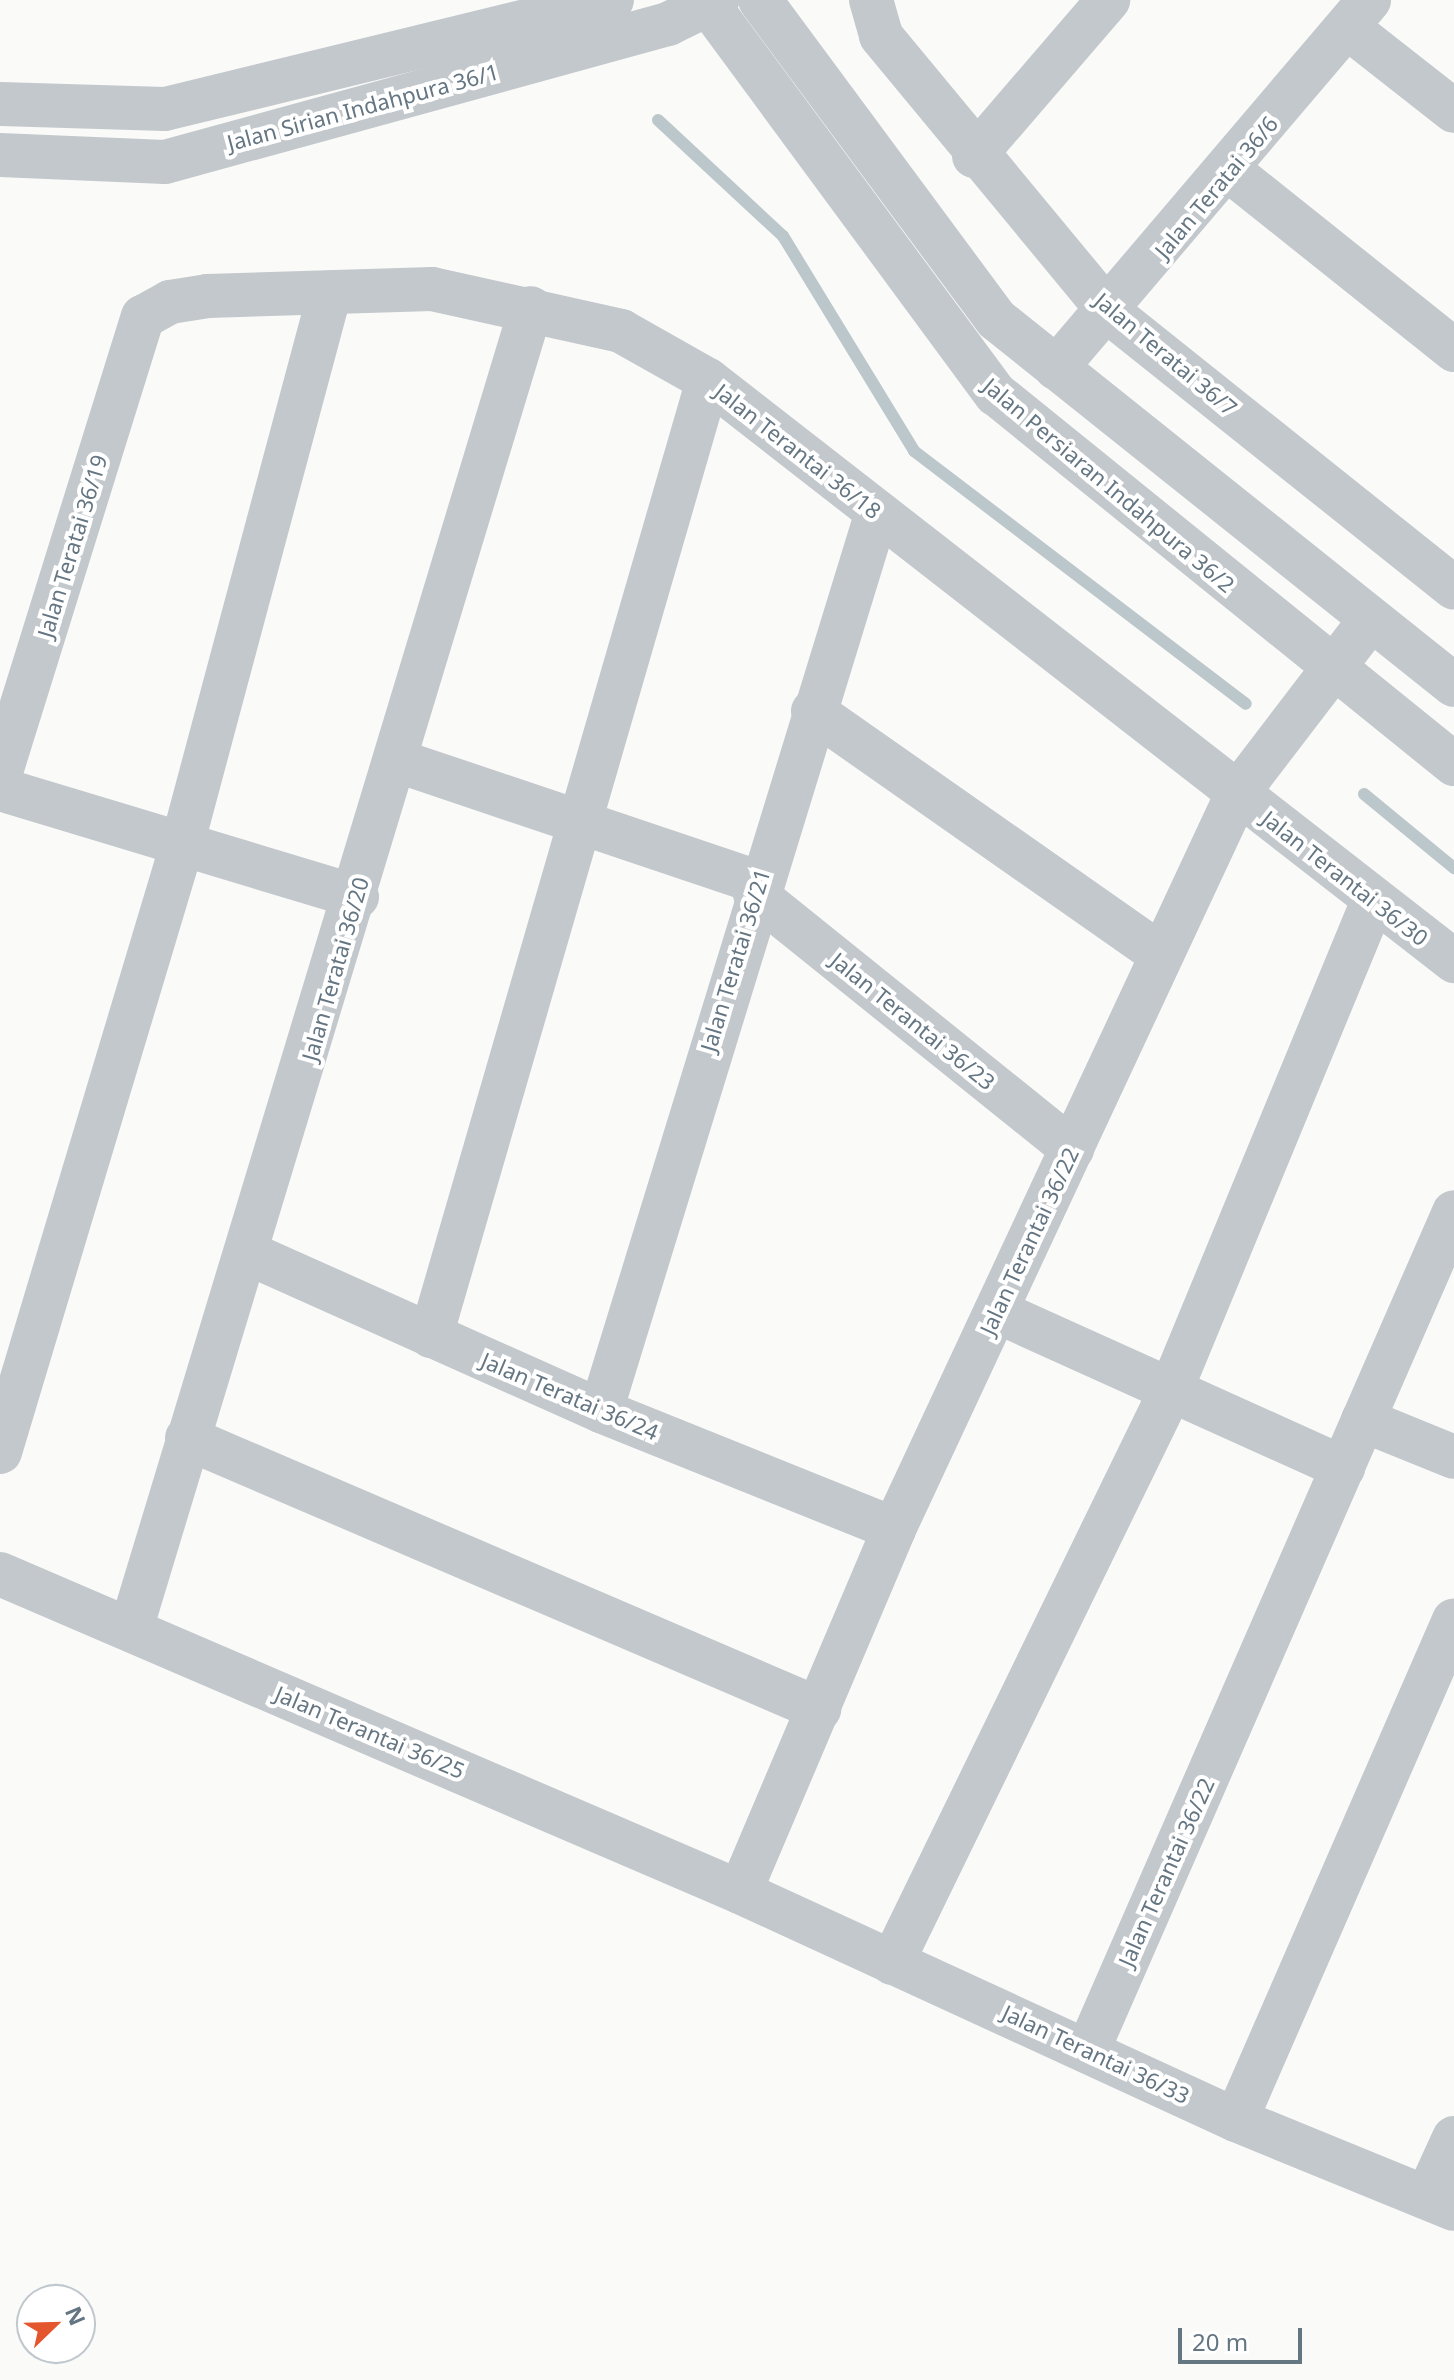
<!DOCTYPE html>
<html>
<head>
<meta charset="utf-8">
<style>
  body { margin:0 }
  #map { position:relative; width:1454px; height:2380px; overflow:hidden; background:#fafaf8; font-family:"Noto Sans",sans-serif }
  div>[style] { position:absolute }
  [style*='--x'] { left:calc(var(--x)*1px); top:calc(var(--y)*1px); width:calc(var(--w)*1px); rotate:calc(var(--a)*1deg) }
  .stream>* { height:12px; margin:-6px; padding:0 6px; transform-origin:6px; border-radius:6px; background:#bbc7cb }
  .minor>* { height:44px; margin:-22px; padding:0 22px; transform-origin:22px; border-radius:22px; background:#c3c8cc }
  span { translate:-50% -50%; white-space:nowrap; text-align:center; line-height:1.15; -webkit-text-stroke:8px #fff; paint-order:stroke }
  .street-label { font-size:22px; color:#657683 }
  .north { position:absolute; left:16px; top:2284px; width:80px; height:80px; box-sizing:border-box; background:#fff; border:2px solid #c1c8cd; border-radius:50%; rotate:67deg; font-size:22px; font-weight:700; line-height:32px; text-align:center; color:#657683 }
  .north::after { content:''; display:block; margin:auto; width:28px; height:36px; background:#e4572e; clip-path:polygon(50% 0,100% 100%,50% 72%,0 100%) }
  .scale { position:absolute; left:1178px; top:2328px; width:124px; height:36px; box-sizing:border-box; border:4px solid #657683; border-top:0; padding-left:10px; font-size:24px; line-height:28px; white-space:nowrap; color:#657683; -webkit-text-stroke:6px #fff; paint-order:stroke }
</style>
</head>
<body>
<div id="map">
  <div class="stream">
    <div style="--x:658;--y:120;--w:171;--a:42.9"></div>
    <div style="--x:783;--y:236;--w:252;--a:58.6"></div>
    <div style="--x:914;--y:451;--w:417;--a:37.3"></div>
    <div style="--x:1364;--y:794;--w:117;--a:39.4"></div>
  </div>
  <div class="minor">
    <div style="--x:705;--y:0;--w:490;--a:53.6"></div>
    <div style="--x:996;--y:394;--w:589;--a:38.93"></div>
    <div style="--x:760;--y:0;--w:397;--a:53.5"></div>
    <div style="--x:996;--y:319;--w:586;--a:38.63"></div>
    <div style="--x:871;--y:0;--w:37;--a:74"></div>
    <div style="--x:881;--y:36;--w:359;--a:50.4"></div>
    <div style="--x:1110;--y:313;--w:440;--a:38.6"></div>
    <div style="--x:1347;--y:27;--w:136;--a:38.1"></div>
    <div style="--x:0;--y:104;--w:165;--a:1.7"></div>
    <div style="--x:165;--y:109;--w:460;--a:-13.7"></div>
    <div style="--x:0;--y:155;--w:165;--a:2.4"></div>
    <div style="--x:165;--y:162;--w:522;--a:-15.34"></div>
    <div style="--x:668;--y:24;--w:55;--a:-26.1"></div>
    <div style="--x:974;--y:156;--w:206;--a:-49.3"></div>
    <div style="--x:1230;--y:171;--w:287;--a:38.6"></div>
    <div style="--x:1056;--y:368;--w:483;--a:-49.6"></div>
    <div style="--x:813;--y:711;--w:424;--a:35"></div>
    <div style="--x:395;--y:760;--w:383;--a:18.6"></div>
    <div style="--x:0;--y:775;--w:480;--a:-72.7"></div>
    <div style="--x:143;--y:317;--w:31;--a:-29"></div>
    <div style="--x:170;--y:302;--w:37;--a:-9"></div>
    <div style="--x:207;--y:296;--w:225;--a:-1.8"></div>
    <div style="--x:432;--y:289;--w:194;--a:12.5"></div>
    <div style="--x:621;--y:331;--w:100;--a:29.4"></div>
    <div style="--x:708;--y:380;--w:946;--a:37.91"></div>
    <div style="--x:0;--y:789;--w:373;--a:16.8"></div>
    <div style="--x:755;--y:894;--w:407;--a:38.8"></div>
    <div style="--x:250;--y:1254;--w:385;--a:24.1"></div>
    <div style="--x:601;--y:1411;--w:316;--a:21.9"></div>
    <div style="--x:996;--y:1311;--w:381;--a:24.3"></div>
    <div style="--x:431;--y:1336;--w:995;--a:-73.84"></div>
    <div style="--x:601;--y:1411;--w:940;--a:-72.93"></div>
    <div style="--x:1363;--y:1420;--w:98;--a:22.1"></div>
    <div style="--x:187;--y:1438;--w:688;--a:23.21"></div>
    <div style="--x:0;--y:1452;--w:634;--a:-73.31"></div>
    <div style="--x:182;--y:845;--w:572;--a:-75.02"></div>
    <div style="--x:0;--y:1574;--w:805;--a:23.25"></div>
    <div style="--x:740;--y:1892;--w:546;--a:24.69"></div>
    <div style="--x:1236;--y:2120;--w:235;--a:22.2"></div>
    <div style="--x:131;--y:1629;--w:1380;--a:-73.15"></div>
    <div style="--x:740;--y:1892;--w:394;--a:-67"></div>
    <div style="--x:894;--y:1529;--w:811;--a:-64.98"></div>
    <div style="--x:1237;--y:794;--w:219;--a:-52.6"></div>
    <div style="--x:892;--y:1963;--w:637;--a:-64.04"></div>
    <div style="--x:1171;--y:1390;--w:529;--a:-67.56"></div>
    <div style="--x:1089;--y:2048;--w:912;--a:-66.41"></div>
    <div style="--x:1236;--y:2120;--w:545;--a:-66.44"></div>
    <div style="--x:1427;--y:2197;--w:65;--a:-65.4"></div>
  </div>
  <div class="street-label">
    <span style="left:363px;top:107px;rotate:-15deg">Jalan Sirian Indahpura 36/1</span>
    <span style="left:1216px;top:187px;rotate:-50deg">Jalan Teratai 36/6</span>
    <span style="left:1166px;top:354px;rotate:40deg">Jalan Teratai 36/7</span>
    <span style="left:798px;top:451px;rotate:38deg">Jalan Terantai 36/18</span>
    <span style="left:1109px;top:485px;rotate:40deg">Jalan Persiaran Indahpura 36/2</span>
    <span style="left:72px;top:546px;rotate:-73deg">Jalan Teratai 36/19</span>
    <span style="left:1345px;top:878px;rotate:38deg">Jalan Terantai 36/30</span>
    <span style="left:735px;top:960px;rotate:-73deg">Jalan Teratai 36/21</span>
    <span style="left:335px;top:969px;rotate:-74deg">Jalan Teratai 36/20</span>
    <span style="left:913px;top:1021px;rotate:39deg">Jalan Terantai 36/23</span>
    <span style="left:1029px;top:1241px;rotate:-65deg">Jalan Terantai 36/22</span>
    <span style="left:570px;top:1396px;rotate:23deg">Jalan Teratai 36/24</span>
    <span style="left:370px;top:1732px;rotate:23deg">Jalan Terantai 36/25</span>
    <span style="left:1166px;top:1872px;rotate:-66deg">Jalan Terantai 36/22</span>
    <span style="left:1096px;top:2054px;rotate:25deg">Jalan Terantai 36/33</span>
  </div>
  <div class="north">N</div>
  <div class="scale">20 m</div>
</div>
</body>
</html>
